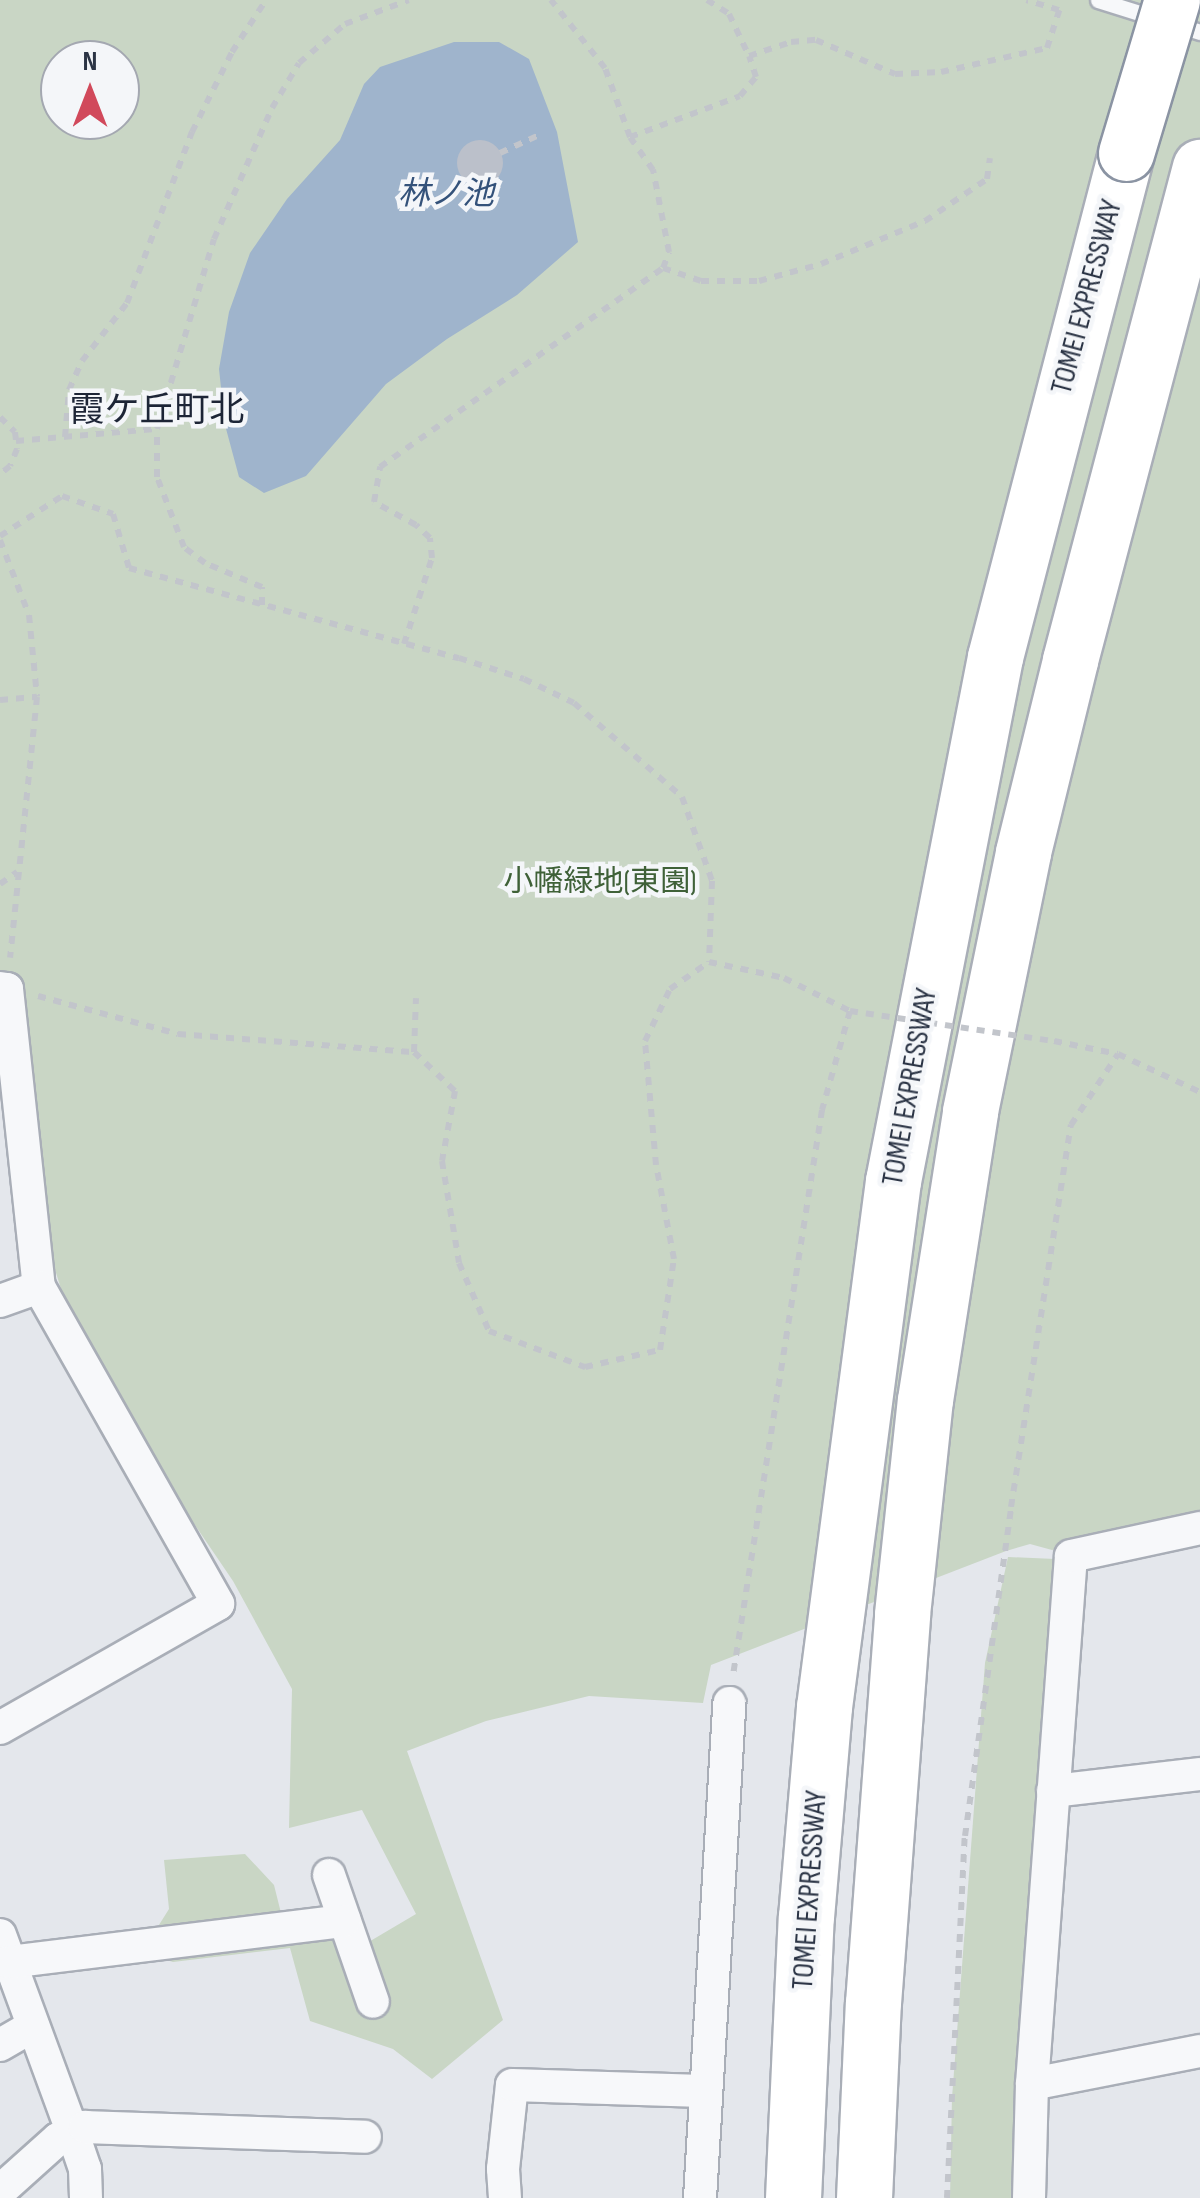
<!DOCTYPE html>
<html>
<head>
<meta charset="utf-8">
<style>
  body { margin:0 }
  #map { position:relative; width:1200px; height:2198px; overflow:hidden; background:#e4e7ec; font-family:"Sofia Sans Condensed","Noto Sans JP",sans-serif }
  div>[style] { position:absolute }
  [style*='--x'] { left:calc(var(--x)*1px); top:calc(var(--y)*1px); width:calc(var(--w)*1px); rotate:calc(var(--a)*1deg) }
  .green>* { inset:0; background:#c9d6c5 }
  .water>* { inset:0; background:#9fb4cc }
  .building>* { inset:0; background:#bbc0ca }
  .round { border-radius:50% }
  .path>* { height:6px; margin-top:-3px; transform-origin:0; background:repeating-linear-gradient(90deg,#c2c5cb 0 8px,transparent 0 16px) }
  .roads { filter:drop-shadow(2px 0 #a9aeb7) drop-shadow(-2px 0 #a9aeb7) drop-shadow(0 2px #a9aeb7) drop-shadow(0 -2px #a9aeb7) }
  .service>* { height:15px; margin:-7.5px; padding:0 7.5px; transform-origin:7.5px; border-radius:7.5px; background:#f7f8fa }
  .minor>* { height:32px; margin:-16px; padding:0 16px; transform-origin:16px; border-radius:16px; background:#f7f8fa }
  .motorway>* { height:55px; margin:-27.5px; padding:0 27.5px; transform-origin:27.5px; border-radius:27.5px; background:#fff }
  .path-bridge>* { height:6px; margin-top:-3px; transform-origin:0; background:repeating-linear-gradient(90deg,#c2c5cb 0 8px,transparent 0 16px) }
  .bridges { filter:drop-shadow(2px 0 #8b94a3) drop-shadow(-2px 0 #8b94a3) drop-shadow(0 2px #8b94a3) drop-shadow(0 -2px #8b94a3) }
  .motorway-bridge>* { height:55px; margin:-27.5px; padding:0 27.5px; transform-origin:27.5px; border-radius:27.5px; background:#fff }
  span { translate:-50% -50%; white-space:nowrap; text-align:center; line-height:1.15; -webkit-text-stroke:9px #f4f6f9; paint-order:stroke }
  .street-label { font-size:30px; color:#2b3445 }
  .park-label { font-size:30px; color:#3f6138 }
  .water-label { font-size:32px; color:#34527a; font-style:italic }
  .quarter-label { font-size:35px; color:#1d2536 }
  .north { position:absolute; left:40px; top:40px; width:100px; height:100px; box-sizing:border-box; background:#f4f6f9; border:2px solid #a4a8b1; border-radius:50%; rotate:0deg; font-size:28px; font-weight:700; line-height:40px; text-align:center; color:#2b3445 }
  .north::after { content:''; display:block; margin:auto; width:35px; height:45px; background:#d1495b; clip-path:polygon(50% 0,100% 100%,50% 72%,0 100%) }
</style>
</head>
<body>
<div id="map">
  <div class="green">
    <div style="clip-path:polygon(evenodd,0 0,1200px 0,1200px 1511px,1052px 1550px,1030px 1544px,1006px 1551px,711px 1665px,703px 1703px,589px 1696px,486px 1721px,407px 1751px,503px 2020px,432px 2079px,393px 2049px,310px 2021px,290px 1948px,173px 1962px,142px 1952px,169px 1909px,164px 1860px,245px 1854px,274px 1885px,286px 1933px,342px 1928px,350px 1953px,416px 1914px,362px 1810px,289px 1828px,292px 1689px,233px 1581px,116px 1409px,77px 1340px,47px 1244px,0 1018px,0 0,60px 60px,120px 60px,120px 120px,60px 120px,60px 60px)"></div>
    <div style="clip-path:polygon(1008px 1557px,1055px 1559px,1012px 2198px,950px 2198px,952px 2098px,985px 1663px)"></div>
  </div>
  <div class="water">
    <div style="clip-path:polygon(454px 42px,499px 42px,529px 59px,557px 132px,578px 242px,517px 295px,447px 339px,386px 384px,306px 476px,264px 493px,239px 477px,225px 425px,219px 369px,229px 312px,250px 253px,287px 199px,340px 140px,364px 84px,380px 67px)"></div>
  </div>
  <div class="building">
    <div class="round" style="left:457px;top:140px;width:46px;height:46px"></div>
  </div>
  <div class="path">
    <div style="--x:707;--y:0;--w:26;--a:32"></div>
    <div style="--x:729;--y:14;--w:47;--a:64.5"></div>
    <div style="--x:630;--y:137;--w:117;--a:-20.4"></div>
    <div style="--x:740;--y:96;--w:25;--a:-50"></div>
    <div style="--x:756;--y:77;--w:22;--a:-108"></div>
    <div style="--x:749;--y:56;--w:44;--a:-18.4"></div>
    <div style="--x:791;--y:42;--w:25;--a:-5"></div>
    <div style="--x:816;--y:40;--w:86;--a:23.3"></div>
    <div style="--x:895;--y:74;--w:46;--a:-2.5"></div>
    <div style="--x:941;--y:72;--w:109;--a:-12.8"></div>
    <div style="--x:1047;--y:48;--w:40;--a:-72"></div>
    <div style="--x:1059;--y:10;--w:34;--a:-163"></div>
    <div style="--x:500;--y:153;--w:41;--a:-24.7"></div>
    <div style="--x:663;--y:268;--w:40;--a:18.9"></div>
    <div style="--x:701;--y:281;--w:58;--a:0"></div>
    <div style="--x:759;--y:281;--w:64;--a:-15.3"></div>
    <div style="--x:821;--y:264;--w:113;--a:-22.5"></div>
    <div style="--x:925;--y:221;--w:75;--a:-34.1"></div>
    <div style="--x:987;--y:179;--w:21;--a:-82"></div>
    <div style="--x:0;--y:417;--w:21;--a:45"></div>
    <div style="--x:15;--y:432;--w:17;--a:83"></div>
    <div style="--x:17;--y:449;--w:18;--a:112"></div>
    <div style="--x:10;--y:466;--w:13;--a:141"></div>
    <div style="--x:65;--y:437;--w:47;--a:-85.1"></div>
    <div style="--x:69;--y:390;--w:32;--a:-66"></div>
    <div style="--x:82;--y:361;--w:73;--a:-52.2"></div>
    <div style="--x:127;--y:303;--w:183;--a:-69.2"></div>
    <div style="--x:192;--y:132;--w:89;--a:-63.4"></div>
    <div style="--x:232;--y:52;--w:62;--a:-56.8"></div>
    <div style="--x:16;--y:441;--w:142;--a:-4.9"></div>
    <div style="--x:0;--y:536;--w:74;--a:-32.8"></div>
    <div style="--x:62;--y:496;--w:54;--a:19.4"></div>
    <div style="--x:113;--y:514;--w:56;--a:73.5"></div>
    <div style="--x:129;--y:568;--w:342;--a:15.3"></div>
    <div style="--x:459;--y:658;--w:68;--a:17.9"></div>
    <div style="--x:524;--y:679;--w:55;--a:25.6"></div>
    <div style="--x:574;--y:703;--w:143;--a:41"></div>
    <div style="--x:682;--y:797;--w:89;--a:70.3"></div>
    <div style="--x:712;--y:881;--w:81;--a:92.1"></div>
    <div style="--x:709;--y:962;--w:77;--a:12"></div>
    <div style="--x:784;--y:978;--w:74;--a:26.6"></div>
    <div style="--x:850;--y:1011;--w:103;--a:105.8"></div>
    <div style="--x:822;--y:1110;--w:572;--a:98.95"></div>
    <div style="--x:0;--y:540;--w:80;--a:68.9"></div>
    <div style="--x:29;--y:615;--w:82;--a:84.4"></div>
    <div style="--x:37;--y:697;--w:262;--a:95.9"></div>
    <div style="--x:262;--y:605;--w:18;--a:-90"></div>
    <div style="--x:262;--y:587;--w:62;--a:-157.2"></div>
    <div style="--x:205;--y:563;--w:26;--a:-143"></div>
    <div style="--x:184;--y:547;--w:75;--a:-111.1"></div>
    <div style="--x:157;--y:477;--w:48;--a:-90"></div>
    <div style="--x:157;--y:429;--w:198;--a:-73.3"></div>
    <div style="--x:214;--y:239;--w:143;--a:-66.1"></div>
    <div style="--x:272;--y:108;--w:52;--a:-59"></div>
    <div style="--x:299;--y:63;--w:60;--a:-40.3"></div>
    <div style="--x:345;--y:24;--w:68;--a:-20.6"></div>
    <div style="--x:404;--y:644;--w:90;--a:-72"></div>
    <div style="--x:432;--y:558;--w:20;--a:-96"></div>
    <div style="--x:430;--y:538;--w:19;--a:-137"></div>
    <div style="--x:416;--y:525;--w:48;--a:-151.3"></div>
    <div style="--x:374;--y:502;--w:36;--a:-80"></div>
    <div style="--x:380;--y:467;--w:346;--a:-35.1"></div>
    <div style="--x:663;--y:268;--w:17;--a:-69"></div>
    <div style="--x:669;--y:252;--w:84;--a:-101"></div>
    <div style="--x:653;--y:170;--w:40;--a:-124.9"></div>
    <div style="--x:630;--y:137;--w:73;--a:-109.9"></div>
    <div style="--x:605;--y:68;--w:87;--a:-128.5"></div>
    <div style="--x:0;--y:700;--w:37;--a:-5"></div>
    <div style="--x:0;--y:884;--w:21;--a:-35"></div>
    <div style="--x:38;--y:996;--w:145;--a:15.2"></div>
    <div style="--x:178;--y:1034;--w:237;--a:4.4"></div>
    <div style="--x:414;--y:1052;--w:57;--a:43.6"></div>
    <div style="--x:455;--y:1091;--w:71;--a:100.5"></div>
    <div style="--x:442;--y:1161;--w:103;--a:80.5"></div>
    <div style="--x:459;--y:1263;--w:74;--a:66.2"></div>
    <div style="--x:489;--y:1331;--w:103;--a:20.6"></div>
    <div style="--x:585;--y:1367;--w:77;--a:-12.8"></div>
    <div style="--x:660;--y:1350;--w:92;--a:-81.3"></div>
    <div style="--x:674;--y:1259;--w:96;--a:-100.8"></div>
    <div style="--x:656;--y:1165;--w:124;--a:-95.1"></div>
    <div style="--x:645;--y:1041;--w:58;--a:-64.3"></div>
    <div style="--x:670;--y:989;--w:47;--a:-34.7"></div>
    <div style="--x:1054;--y:1041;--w:65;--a:11.5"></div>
    <div style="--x:1118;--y:1054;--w:90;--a:24.9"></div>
    <div style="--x:414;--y:1052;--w:54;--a:-87.9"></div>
    <div style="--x:947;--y:2198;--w:362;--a:-87.2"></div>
    <div style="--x:965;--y:1836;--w:332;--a:-82"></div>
    <div style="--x:1011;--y:1507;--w:387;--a:-81.1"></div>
    <div style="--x:1071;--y:1125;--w:85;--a:-56.5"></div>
  </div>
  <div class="roads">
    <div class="service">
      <div style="--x:1098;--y:0;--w:107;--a:17.4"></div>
    </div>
    <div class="minor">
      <div style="--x:0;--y:988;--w:7;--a:8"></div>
      <div style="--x:7;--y:989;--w:300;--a:83.9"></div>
      <div style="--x:39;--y:1287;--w:364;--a:60.5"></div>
      <div style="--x:218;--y:1604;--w:251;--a:150.4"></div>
      <div style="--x:0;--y:1301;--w:41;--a:-19.7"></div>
      <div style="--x:1053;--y:1791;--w:148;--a:-6.6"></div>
      <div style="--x:329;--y:1875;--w:134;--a:70.9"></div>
      <div style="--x:0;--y:1935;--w:209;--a:69.8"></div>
      <div style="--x:72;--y:2131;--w:40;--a:71.1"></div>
      <div style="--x:85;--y:2169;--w:29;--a:88"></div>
      <div style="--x:9;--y:1962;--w:338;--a:-7"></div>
      <div style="--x:0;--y:2045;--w:38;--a:-30"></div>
      <div style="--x:1032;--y:2084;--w:171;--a:-11.1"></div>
      <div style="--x:0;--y:2191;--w:78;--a:-41.9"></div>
      <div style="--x:58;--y:2139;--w:30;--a:-24"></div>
      <div style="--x:85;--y:2127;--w:280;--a:2"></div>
      <div style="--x:505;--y:2198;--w:29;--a:-94"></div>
      <div style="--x:503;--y:2169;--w:84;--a:-83.9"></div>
      <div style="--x:512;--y:2085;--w:191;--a:1.8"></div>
      <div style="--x:700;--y:2198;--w:496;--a:-86.6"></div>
      <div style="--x:1029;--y:2198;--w:114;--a:-88.5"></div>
      <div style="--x:1032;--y:2084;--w:529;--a:-85.78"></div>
      <div style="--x:1071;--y:1556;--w:132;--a:-12.2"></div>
    </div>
    <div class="motorway">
      <div style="--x:793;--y:2198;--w:281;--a:-87.4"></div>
      <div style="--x:806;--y:1917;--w:211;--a:-85.1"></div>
      <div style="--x:824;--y:1707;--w:531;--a:-82.53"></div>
      <div style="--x:893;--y:1181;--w:534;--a:-78.98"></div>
      <div style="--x:995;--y:657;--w:521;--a:-75.43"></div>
      <div style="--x:864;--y:2198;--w:195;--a:-87.4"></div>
      <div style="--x:873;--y:2003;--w:390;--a:-85.7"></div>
      <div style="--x:902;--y:1614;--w:215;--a:-83.9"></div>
      <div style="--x:925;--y:1400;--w:292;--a:-81.1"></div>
      <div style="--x:970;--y:1111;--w:264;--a:-78.4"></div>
      <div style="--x:1023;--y:852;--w:198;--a:-76.2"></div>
      <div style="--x:1070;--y:660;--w:510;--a:-75.23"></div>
    </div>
  </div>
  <div class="path-bridge">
    <div style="--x:850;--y:1011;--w:206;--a:8.4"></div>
  </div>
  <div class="bridges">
    <div class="motorway-bridge">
      <div style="--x:1126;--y:153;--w:160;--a:-73.3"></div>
    </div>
  </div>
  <div class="street-label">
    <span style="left:1087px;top:297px;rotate:-75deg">TOMEI EXPRESSWAY</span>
    <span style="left:910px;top:1087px;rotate:-80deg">TOMEI EXPRESSWAY</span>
    <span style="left:810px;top:1890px;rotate:-86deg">TOMEI EXPRESSWAY</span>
  </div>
  <div class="park-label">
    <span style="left:600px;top:882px">小幡緑地(東園)</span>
  </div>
  <div class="water-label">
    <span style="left:446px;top:195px">林ノ池</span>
  </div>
  <div class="quarter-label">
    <span style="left:157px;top:411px">霞ケ丘町北</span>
  </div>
  <div class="north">N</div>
</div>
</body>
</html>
